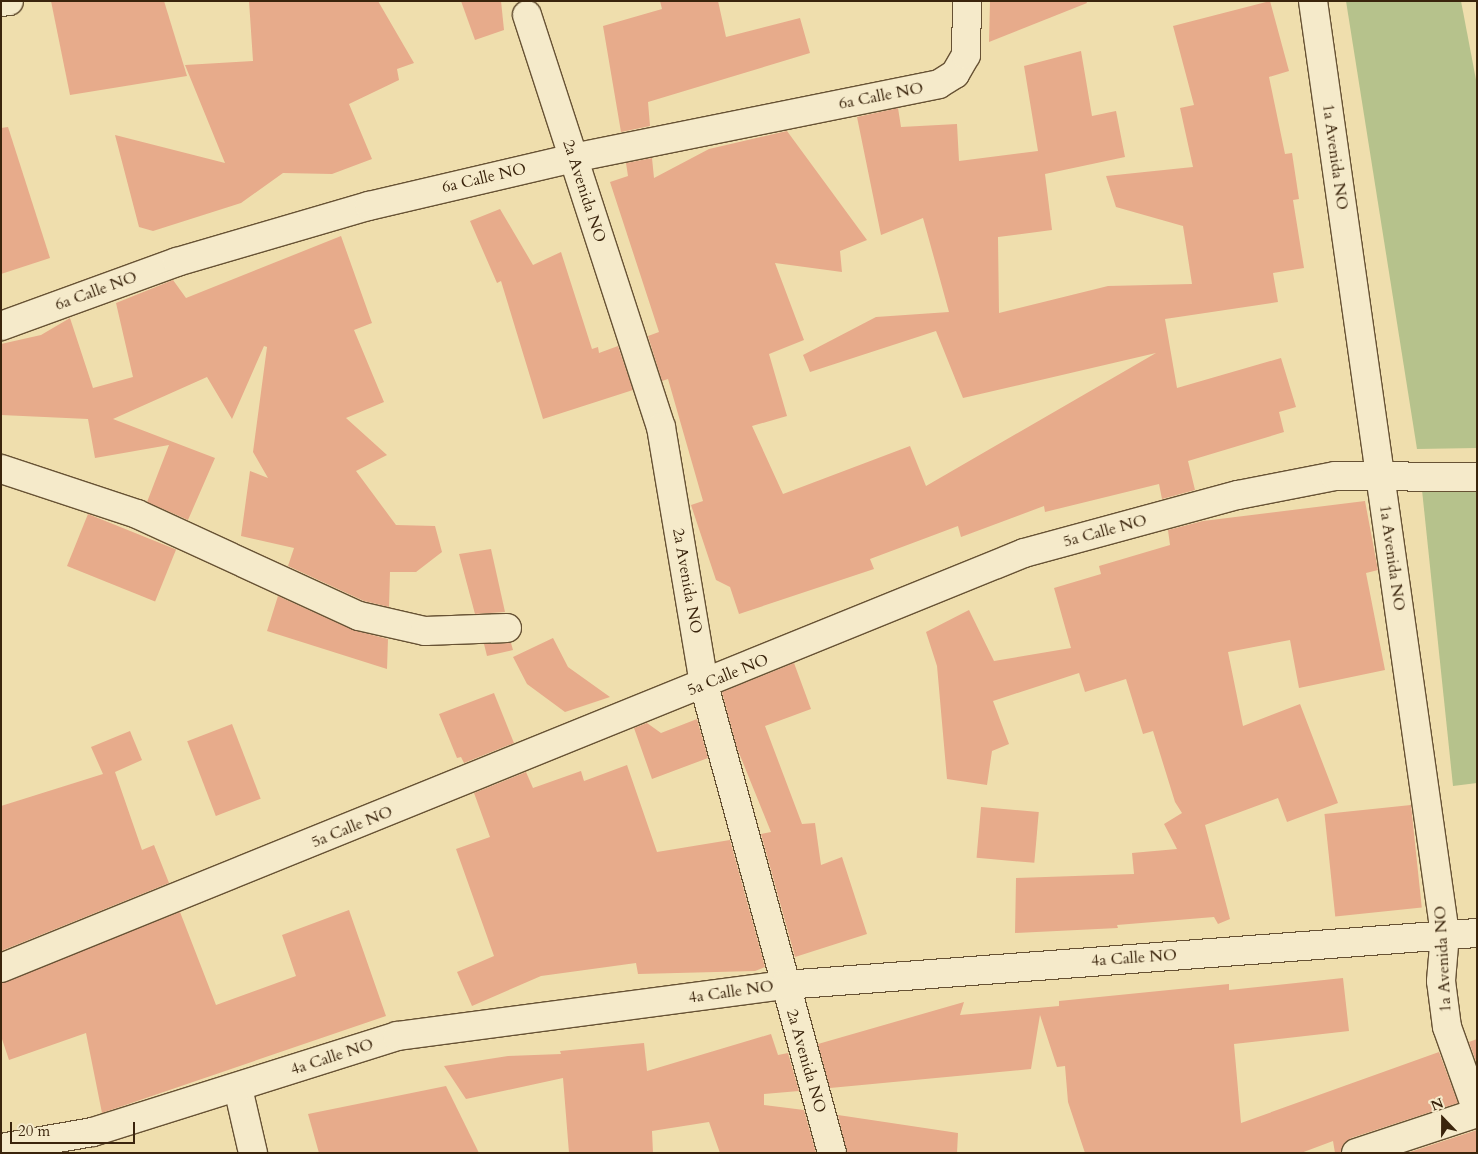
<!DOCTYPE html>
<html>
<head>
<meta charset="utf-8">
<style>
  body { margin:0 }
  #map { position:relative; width:1478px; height:1154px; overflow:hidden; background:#efdead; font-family:Cardo,serif }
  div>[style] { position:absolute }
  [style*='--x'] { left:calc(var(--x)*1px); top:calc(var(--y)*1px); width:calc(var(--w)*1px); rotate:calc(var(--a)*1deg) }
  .green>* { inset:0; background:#b6c28c }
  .building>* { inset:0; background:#e7ab8b; transform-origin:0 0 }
  .roads { filter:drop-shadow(1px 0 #675234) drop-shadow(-1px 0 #675234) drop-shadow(0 1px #675234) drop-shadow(0 -1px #675234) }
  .street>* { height:28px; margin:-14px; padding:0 14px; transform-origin:14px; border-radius:14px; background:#f5eaca }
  span { translate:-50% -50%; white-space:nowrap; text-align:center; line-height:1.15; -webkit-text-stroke:4px #f5eaca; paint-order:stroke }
  .street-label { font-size:16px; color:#3a240c }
  .frame { position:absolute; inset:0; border:2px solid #3a240c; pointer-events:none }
  .north { position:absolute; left:1418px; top:1094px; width:50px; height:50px; -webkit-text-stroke:4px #f5eaca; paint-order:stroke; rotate:338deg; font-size:14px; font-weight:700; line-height:20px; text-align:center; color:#3a240c }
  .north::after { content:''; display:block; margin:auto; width:18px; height:22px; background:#3a240c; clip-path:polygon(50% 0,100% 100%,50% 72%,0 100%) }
  .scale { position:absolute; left:10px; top:1122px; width:125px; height:22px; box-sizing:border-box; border:2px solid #3a240c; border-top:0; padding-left:6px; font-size:15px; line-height:18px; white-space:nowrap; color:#3a240c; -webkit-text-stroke:4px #f5eaca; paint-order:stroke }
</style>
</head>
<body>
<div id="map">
  <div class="green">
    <div style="clip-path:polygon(1346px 1px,1461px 1px,1477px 85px,1477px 448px,1417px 449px)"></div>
    <div style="clip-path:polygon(1477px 489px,1477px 783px,1453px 786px,1422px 490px)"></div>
  </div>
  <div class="building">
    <div style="clip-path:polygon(51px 1px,164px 1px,187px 76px,70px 95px)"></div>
    <div style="clip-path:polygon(249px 1px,378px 1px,414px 63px,397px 69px,399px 80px,349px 104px,372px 159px,332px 174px,283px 173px,241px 203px,153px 231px,139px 227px,115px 135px,225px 163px,185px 65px,253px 61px)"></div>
    <div style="clip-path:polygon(461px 1px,501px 1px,504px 30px,475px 40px)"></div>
    <div style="clip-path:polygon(660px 1px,718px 1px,726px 37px,800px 18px,810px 53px,648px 102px,650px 126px,621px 132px,603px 26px,662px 9px)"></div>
    <div style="clip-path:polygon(990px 1px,1086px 1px,1087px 3px,989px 42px)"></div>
    <div style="clip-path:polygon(1270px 1px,1289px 71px,1269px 77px,1285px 154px,1292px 153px,1299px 199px,1293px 200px,1304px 268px,1273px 273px,1278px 302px,1165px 319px,1177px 388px,1281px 358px,1296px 407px,1279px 412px,1284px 432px,1188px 461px,1195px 490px,1162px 499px,1159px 484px,1045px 512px,1044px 506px,961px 537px,958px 526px,870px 559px,874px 569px,739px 614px,730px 587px,716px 580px,691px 505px,703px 501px,668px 379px,662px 381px,648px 336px,659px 332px,610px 182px,628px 176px,626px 163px,652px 158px,654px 178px,709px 149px,787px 131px,867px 240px,840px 251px,842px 272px,775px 263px,804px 340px,769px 354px,787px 416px,752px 426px,783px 494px,910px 446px,926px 486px,1156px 353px,963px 398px,936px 331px,810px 372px,803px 355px,876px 317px,949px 312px,923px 218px,881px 235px,857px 117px,898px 108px,901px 127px,957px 124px,959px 161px,1038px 151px,1024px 66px,1081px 51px,1092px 116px,1116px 111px,1125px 157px,1045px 174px,1052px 230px,998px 237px,999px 313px,1108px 286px,1192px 284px,1183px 226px,1116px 207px,1106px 176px,1193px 167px,1180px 108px,1194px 105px,1173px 26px)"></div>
    <div style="clip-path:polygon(8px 127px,50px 258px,1px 274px,1px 128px)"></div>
    <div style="clip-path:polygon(500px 209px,533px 265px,561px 252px,592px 349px,598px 347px,599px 353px,618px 346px,633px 390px,543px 419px,501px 281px,497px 283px,470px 221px)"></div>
    <div style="clip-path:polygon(341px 236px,372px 323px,354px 330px,384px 402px,346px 418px,387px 455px,356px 471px,396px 525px,435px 526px,442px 552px,416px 572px,390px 572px,389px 607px,364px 601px,288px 566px,294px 548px,241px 536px,250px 471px,268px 478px,253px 452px,267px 347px,264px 346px,232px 419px,207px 377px,113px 419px,215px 458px,188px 520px,147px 502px,169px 445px,95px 458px,88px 419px,1px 415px,1px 344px,41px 335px,70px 318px,93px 388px,133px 377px,116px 303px,173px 280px,186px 298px)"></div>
    <div style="clip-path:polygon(1365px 501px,1378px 570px,1366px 573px,1385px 670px,1299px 688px,1290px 640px,1228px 652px,1243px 726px,1300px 704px,1338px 803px,1287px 822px,1278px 798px,1205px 825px,1230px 919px,1218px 924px,1214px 917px,1117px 925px,1118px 928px,1015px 933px,1016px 878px,1134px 874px,1132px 853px,1177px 849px,1164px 824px,1182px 813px,1175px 802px,1153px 731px,1143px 734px,1126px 679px,1085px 692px,1079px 673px,993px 701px,1009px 744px,992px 751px,987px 785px,947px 779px,937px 666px,926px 632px,969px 610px,994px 661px,1071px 648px,1054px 588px,1101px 574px,1099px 566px,1170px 545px,1168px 530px,1203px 521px)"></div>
    <div style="left:88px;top:514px;width:95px;height:56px;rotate:22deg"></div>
    <div style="clip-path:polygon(491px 549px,505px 612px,475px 614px,459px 554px)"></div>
    <div style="clip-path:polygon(278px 596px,353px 630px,388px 639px,387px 669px,267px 631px)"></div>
    <div style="clip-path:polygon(553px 638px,568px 667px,610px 697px,565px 712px,527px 684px,513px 657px)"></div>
    <div style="clip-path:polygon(511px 643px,513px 650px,487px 656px,484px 644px)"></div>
    <div style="clip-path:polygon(794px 663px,811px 709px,765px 726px,802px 824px,815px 823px,821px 865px,842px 857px,867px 934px,795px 957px,761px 834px,771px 832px,737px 748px,722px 692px)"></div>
    <div style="clip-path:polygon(494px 693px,514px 743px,464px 763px,461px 757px,457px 758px,439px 714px)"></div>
    <div style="clip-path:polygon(697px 719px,708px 758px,652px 779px,634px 728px,647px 723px,661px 733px)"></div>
    <div style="left:232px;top:724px;width:80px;height:48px;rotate:69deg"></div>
    <div style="clip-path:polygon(130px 731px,142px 760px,115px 772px,142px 850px,154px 845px,169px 883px,1px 951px,1px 806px,103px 774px,91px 747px)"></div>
    <div style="clip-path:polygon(627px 765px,657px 852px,730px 840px,765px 967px,755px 971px,638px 974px,636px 963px,541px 976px,472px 1006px,457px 972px,494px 956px,456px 849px,490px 837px,474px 793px,526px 772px,533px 788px,581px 771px,584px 781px)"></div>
    <div style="left:1411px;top:805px;width:103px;height:87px;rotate:84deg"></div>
    <div style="left:981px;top:807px;width:58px;height:51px;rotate:5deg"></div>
    <div style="clip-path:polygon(349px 910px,386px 1016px,102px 1113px,86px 1033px,9px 1060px,1px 1036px,1px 983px,180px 912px,216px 1005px,296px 976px,282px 935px)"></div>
    <div style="clip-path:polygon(1343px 978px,1349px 1031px,1234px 1044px,1241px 1123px,1439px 1052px,1458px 1103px,1351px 1138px,1344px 1143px,1341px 1153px,1335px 1153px,1333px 1141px,1301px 1153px,1085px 1153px,1068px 1102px,1065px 1066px,1057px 1067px,1040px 1015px,1031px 1069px,830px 1088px,818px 1044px,964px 1002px,960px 1015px,1059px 1006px,1059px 1001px,1229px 984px,1229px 990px)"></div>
    <div style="clip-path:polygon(771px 1034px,778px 1055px,788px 1053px,799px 1091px,764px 1094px,764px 1105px,804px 1110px,816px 1153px,720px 1153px,709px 1122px,652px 1131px,653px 1153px,569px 1153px,563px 1078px,466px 1099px,444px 1066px,508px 1056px,561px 1054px,560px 1051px,644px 1043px,647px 1071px)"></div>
    <div style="clip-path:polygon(1477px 1039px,1477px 1064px,1469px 1042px)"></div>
    <div style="clip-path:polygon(446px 1086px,479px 1153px,319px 1153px,308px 1114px)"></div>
    <div style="clip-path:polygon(838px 1115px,958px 1133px,957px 1153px,847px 1153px)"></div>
    <div style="clip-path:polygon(1477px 1130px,1477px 1153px,1407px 1153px)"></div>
  </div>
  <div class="roads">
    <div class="street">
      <div style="--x:1313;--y:1;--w:942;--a:81.95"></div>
      <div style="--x:1445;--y:934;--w:47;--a:94.9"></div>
      <div style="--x:1441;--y:981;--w:46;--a:82.6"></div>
      <div style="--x:1447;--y:1027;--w:89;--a:70.3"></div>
      <div style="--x:1;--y:2;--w:8;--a:-7"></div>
      <div style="--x:527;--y:15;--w:433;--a:72"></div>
      <div style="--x:661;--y:427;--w:262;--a:80.5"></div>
      <div style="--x:704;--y:685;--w:485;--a:74.7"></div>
      <div style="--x:1;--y:326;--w:187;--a:-20"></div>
      <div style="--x:177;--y:262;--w:200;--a:-16.3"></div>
      <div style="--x:369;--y:206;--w:210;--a:-13.2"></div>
      <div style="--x:573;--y:158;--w:373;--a:-11.4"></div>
      <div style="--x:939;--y:84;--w:19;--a:-32"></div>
      <div style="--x:955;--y:74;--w:22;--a:-60"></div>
      <div style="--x:966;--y:55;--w:54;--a:-88.9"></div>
      <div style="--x:1;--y:469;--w:143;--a:18.3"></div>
      <div style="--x:137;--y:514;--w:244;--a:24.7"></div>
      <div style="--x:359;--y:616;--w:68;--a:12.8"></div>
      <div style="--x:425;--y:631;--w:82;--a:-2.1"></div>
      <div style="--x:1;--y:968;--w:1104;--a:-22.08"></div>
      <div style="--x:1024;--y:553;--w:222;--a:-15.2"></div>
      <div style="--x:1238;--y:495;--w:99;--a:-11.1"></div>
      <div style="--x:1335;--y:476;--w:142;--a:0.4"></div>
      <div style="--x:238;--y:1088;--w:67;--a:77"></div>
      <div style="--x:1;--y:1148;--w:93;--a:-9.9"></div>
      <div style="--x:93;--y:1132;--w:319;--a:-17.5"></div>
      <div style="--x:397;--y:1036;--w:391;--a:-7.5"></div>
      <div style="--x:785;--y:985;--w:694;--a:-4.3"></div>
      <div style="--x:1356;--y:1153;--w:127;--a:-18.3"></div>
    </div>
  </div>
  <div class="street-label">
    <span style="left:881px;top:96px;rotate:-11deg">6a Calle NO</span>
    <span style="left:1335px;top:157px;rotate:82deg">1a Avenida NO</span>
    <span style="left:484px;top:178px;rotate:-13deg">6a Calle NO</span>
    <span style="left:584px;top:191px;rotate:72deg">2a Avenida NO</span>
    <span style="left:96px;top:291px;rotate:-20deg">6a Calle NO</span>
    <span style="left:1105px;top:531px;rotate:-15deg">5a Calle NO</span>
    <span style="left:1392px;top:558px;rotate:82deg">1a Avenida NO</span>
    <span style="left:687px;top:581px;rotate:80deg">2a Avenida NO</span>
    <span style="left:728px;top:675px;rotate:-22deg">5a Calle NO</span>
    <span style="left:352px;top:827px;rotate:-22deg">5a Calle NO</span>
    <span style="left:1134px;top:958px;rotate:-4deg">4a Calle NO</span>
    <span style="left:1443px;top:959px;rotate:-93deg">1a Avenida NO</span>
    <span style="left:731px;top:992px;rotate:-8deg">4a Calle NO</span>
    <span style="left:332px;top:1057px;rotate:-18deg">4a Calle NO</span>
    <span style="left:806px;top:1061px;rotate:74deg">2a Avenida NO</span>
  </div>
  <div class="frame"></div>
  <div class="north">N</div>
  <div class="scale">20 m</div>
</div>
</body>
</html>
